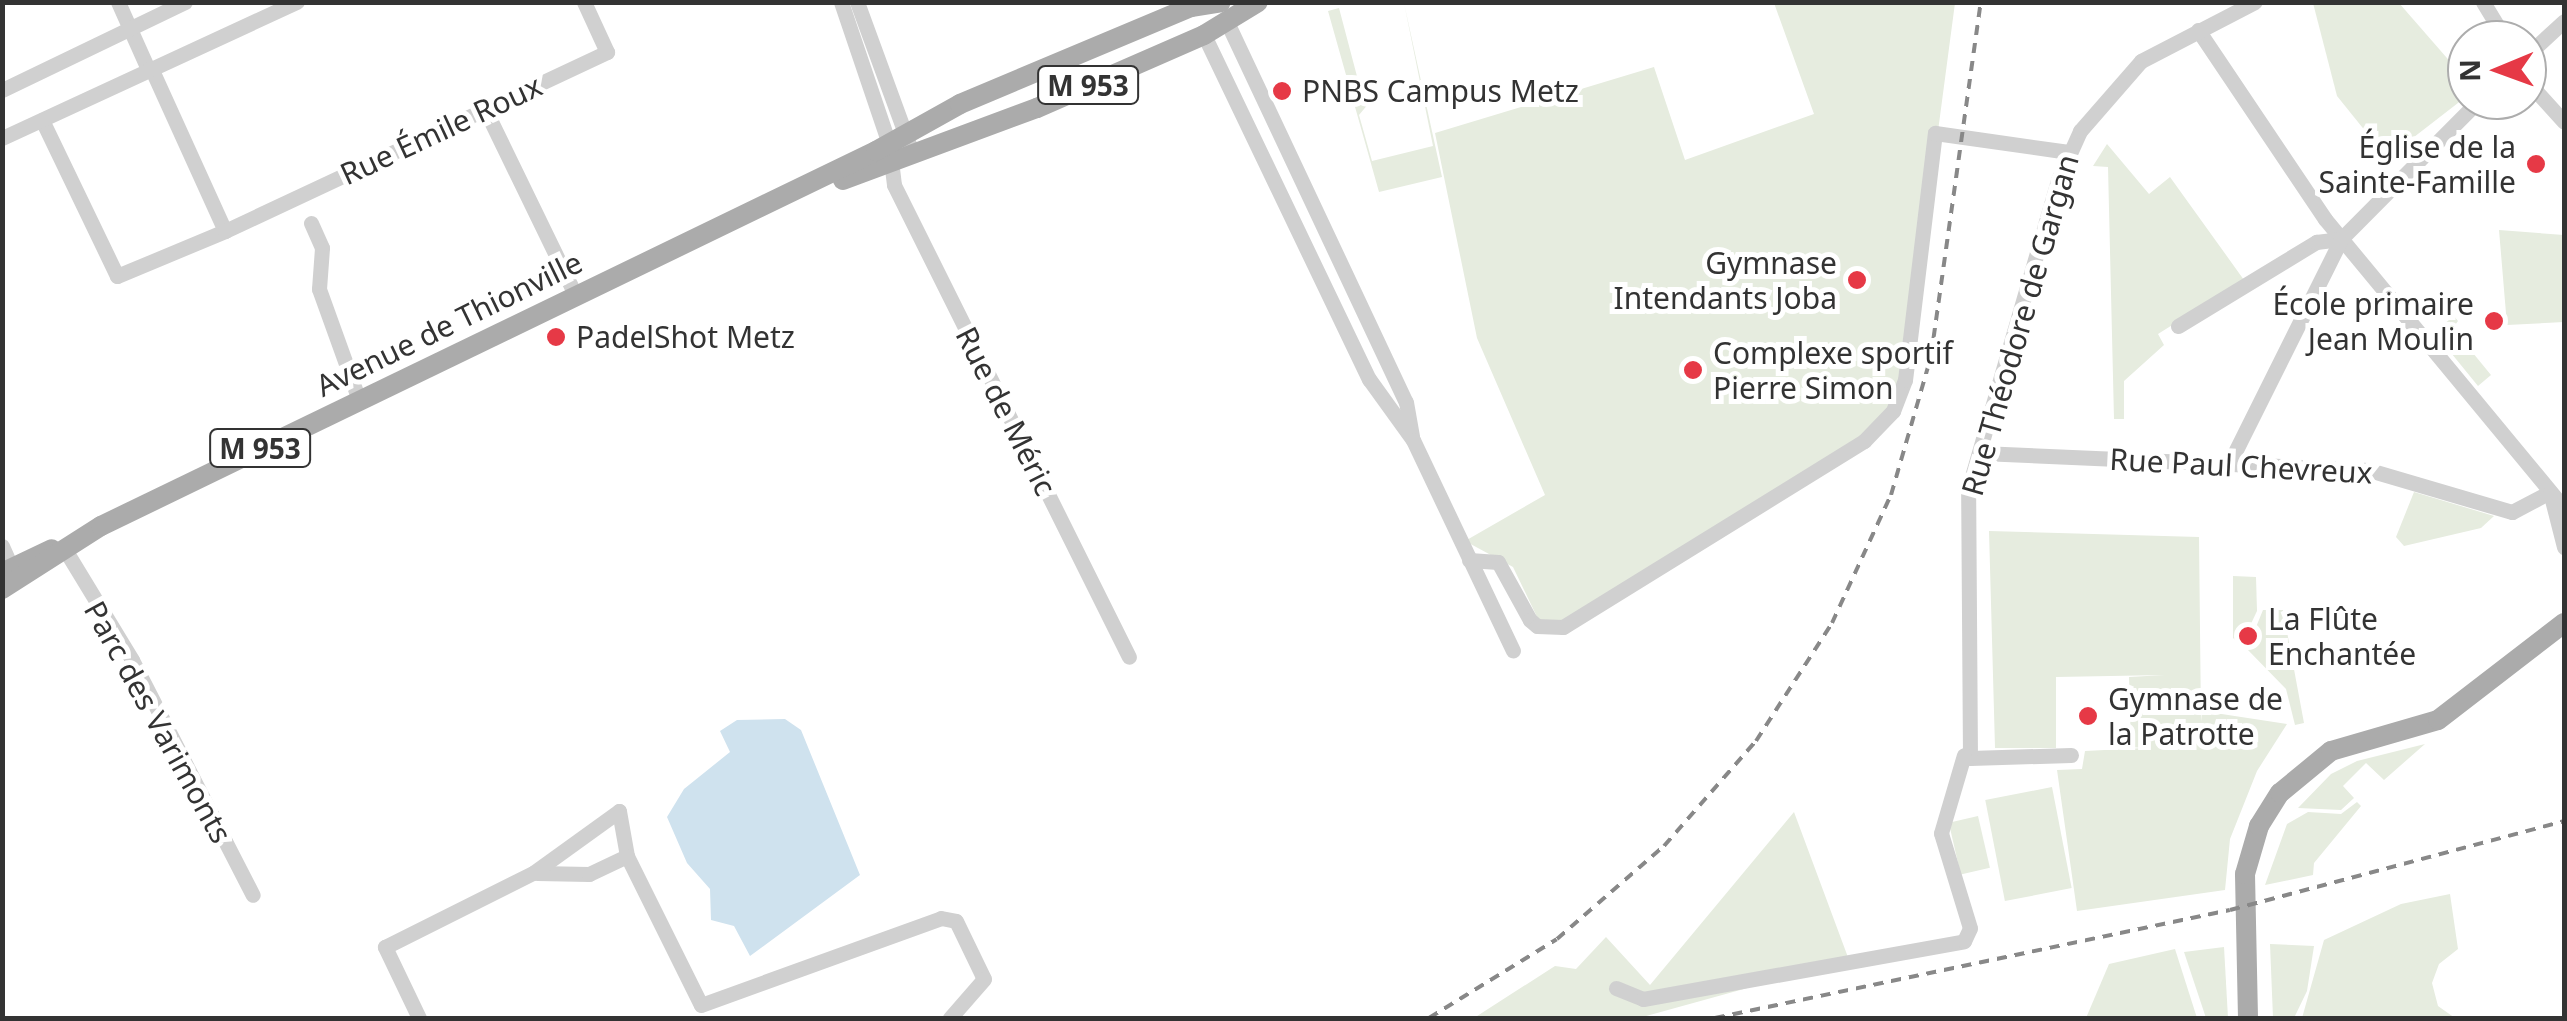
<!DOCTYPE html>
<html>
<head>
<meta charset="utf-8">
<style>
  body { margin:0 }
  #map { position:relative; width:2567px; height:1021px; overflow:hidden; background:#fff; font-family:"Noto Sans",sans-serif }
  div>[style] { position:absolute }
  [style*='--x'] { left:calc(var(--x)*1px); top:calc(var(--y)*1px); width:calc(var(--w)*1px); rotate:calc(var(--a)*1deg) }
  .green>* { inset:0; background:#e6ecdf; transform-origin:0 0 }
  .water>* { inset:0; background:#cfe2ee }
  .minor>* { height:15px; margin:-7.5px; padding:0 7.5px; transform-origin:7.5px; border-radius:7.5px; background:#d0d0d0 }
  .major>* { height:20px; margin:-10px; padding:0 10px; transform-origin:10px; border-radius:10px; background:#ababab }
  .rail>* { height:4px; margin-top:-2px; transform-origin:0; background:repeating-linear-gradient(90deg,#888 0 10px,transparent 0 18px) }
  .dots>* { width:28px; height:28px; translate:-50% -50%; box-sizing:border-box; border:5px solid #fff; border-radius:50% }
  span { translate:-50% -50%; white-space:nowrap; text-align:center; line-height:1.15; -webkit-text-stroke:10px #fff; paint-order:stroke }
  .shield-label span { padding:2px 8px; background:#fff; border:2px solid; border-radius:8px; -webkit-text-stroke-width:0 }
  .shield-label { font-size:28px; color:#333; font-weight:700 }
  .poi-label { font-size:30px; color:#333 }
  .left { translate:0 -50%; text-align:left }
  .right { translate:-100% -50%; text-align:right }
  .street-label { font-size:30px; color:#333 }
  .frame { position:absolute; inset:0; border:5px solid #333; pointer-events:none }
  .north { position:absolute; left:2447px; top:20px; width:100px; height:100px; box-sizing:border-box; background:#fff; border:2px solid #adadad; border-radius:50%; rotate:269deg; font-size:28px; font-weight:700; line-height:40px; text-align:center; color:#333 }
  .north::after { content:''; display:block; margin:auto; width:35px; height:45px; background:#e63946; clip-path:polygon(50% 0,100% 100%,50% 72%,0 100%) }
</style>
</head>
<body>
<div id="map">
  <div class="green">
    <div style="clip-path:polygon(1404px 3px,1442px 177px,1379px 192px,1328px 11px,1339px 8px,1363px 99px,1374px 97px,1359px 115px,1372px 161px,1433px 146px)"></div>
    <div style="clip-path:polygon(1774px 3px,1955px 3px,1905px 380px,1874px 435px,1559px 623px,1539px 621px,1513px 567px,1465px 541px,1545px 495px,1477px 338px,1435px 133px,1654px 67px,1685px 160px,1814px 114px)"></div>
    <div style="clip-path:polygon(2313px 3px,2399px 3px,2467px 81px,2467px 96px,2387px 158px,2337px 96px)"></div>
    <div style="clip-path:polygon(2107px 144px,2149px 194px,2170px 177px,2244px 280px,2158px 334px,2164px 345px,2124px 381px,2124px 419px,2114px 419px,2108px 167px,2093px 166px)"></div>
    <div style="clip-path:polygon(2499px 230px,2564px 235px,2564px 322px,2507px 325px)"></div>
    <div style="clip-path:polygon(2454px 316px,2458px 321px,2444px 340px,2448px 345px,2459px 336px,2491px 375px,2478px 386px,2434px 332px)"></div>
    <div style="clip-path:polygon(2414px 492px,2494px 516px,2481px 528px,2404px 546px,2396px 537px)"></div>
    <div style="clip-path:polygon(1989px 531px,2199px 537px,2201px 722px,2202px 711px,2287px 724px,2257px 771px,2230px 839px,2225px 890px,2077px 911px,2057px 770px,2082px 769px,2085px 751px,2144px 748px,2131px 747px,2129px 677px,2165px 675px,2056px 677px,2056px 748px,1995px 748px)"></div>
    <div style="clip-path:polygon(2233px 576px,2256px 577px,2257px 611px,2241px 645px,2233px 638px)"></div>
    <div style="clip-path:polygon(2263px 610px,2283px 610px,2304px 723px,2295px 725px,2286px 689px,2247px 649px)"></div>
    <div style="clip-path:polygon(2425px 744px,2384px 780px,2366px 763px,2343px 786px,2354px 798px,2341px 810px,2298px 808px,2331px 774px,2357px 761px)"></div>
    <div style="left:2052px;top:787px;width:103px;height:68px;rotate:79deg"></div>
    <div style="clip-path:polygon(2357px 802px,2361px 806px,2314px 863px,2313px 875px,2265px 885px,2287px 824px,2308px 812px,2341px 814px)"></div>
    <div style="clip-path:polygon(1794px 812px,1849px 960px,1639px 1018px,1474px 1018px,1555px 966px,1576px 969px,1606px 937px,1650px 985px)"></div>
    <div style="left:1978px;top:816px;width:53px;height:30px;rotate:77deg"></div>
    <div style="clip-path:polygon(2450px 894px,2458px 949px,2439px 964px,2432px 983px,2438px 1006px,2455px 1018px,2302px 1018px,2324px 940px,2401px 904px)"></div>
    <div style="clip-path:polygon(2270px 944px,2314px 946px,2307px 991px,2294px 1018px,2273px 1018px)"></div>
    <div style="clip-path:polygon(2224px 947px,2228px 1018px,2206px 1018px,2184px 952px)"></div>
    <div style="clip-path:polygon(2175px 949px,2197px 1018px,2086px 1018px,2109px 964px)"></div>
  </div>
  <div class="water">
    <div style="clip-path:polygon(785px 719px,801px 730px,860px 875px,750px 956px,734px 926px,711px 920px,710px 889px,687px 863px,667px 817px,684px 789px,730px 752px,720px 731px,737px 720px)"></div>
  </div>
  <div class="minor">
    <div style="--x:118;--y:2;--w:73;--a:65.9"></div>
    <div style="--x:841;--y:2;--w:150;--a:71.3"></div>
    <div style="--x:889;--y:144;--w:41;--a:83"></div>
    <div style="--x:894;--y:185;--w:527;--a:63.53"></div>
    <div style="--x:857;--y:2;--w:151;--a:69.9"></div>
    <div style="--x:2483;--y:2;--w:44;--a:58.8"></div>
    <div style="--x:1226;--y:20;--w:422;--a:64.8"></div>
    <div style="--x:1406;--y:402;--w:35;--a:80"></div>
    <div style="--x:2198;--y:30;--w:228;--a:56.1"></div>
    <div style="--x:2325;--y:219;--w:375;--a:50.4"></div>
    <div style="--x:1204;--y:35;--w:382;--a:64.4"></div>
    <div style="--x:1369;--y:379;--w:75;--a:54.2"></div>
    <div style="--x:1413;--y:440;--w:233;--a:64.6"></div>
    <div style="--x:2527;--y:55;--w:50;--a:-42.6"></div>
    <div style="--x:2527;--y:81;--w:55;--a:47.9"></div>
    <div style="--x:2;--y:90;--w:203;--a:-25.7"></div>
    <div style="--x:485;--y:109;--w:208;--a:64.1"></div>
    <div style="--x:42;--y:120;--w:173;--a:64.3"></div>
    <div style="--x:117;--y:276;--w:117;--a:-22.6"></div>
    <div style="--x:225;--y:231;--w:179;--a:-114.4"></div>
    <div style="--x:2;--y:138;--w:325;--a:-24.8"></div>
    <div style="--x:311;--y:223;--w:27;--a:66"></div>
    <div style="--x:322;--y:248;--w:41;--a:94.2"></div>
    <div style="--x:319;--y:289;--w:118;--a:70.2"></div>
    <div style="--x:225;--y:231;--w:422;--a:-25.1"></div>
    <div style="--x:607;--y:52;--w:55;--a:-114.7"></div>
    <div style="--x:2178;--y:326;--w:162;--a:-31.3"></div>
    <div style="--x:2316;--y:242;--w:25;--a:-7"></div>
    <div style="--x:1981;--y:453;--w:388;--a:2.5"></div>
    <div style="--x:2369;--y:470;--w:149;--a:16.4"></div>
    <div style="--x:2512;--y:512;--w:43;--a:-27.8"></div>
    <div style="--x:2229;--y:464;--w:251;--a:-63.5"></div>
    <div style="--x:2341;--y:239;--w:196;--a:-45.2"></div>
    <div style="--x:2550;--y:492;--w:57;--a:75.7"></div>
    <div style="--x:2;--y:546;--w:35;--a:66"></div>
    <div style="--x:64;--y:548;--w:131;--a:58.7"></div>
    <div style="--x:132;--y:660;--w:264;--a:62.8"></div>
    <div style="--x:1469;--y:560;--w:29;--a:4"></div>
    <div style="--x:1498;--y:562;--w:66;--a:61.1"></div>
    <div style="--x:1530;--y:620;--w:9;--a:41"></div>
    <div style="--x:1537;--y:626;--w:26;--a:2"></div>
    <div style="--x:1563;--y:627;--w:354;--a:-31.7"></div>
    <div style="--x:1864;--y:441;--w:42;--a:-46"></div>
    <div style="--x:1893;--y:411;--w:33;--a:-69"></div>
    <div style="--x:1905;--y:380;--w:249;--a:-83.1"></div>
    <div style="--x:1935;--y:133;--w:135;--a:8.1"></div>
    <div style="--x:2071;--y:755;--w:101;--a:178.3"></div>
    <div style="--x:1970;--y:758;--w:268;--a:-90.4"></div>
    <div style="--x:1968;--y:490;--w:323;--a:-73.8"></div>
    <div style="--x:2058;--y:180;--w:54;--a:-65.8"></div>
    <div style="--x:2080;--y:131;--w:93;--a:-48.9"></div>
    <div style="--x:2141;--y:61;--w:128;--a:-27.4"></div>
    <div style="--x:619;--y:811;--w:46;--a:79.9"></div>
    <div style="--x:627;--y:856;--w:166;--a:63.6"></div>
    <div style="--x:701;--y:1005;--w:255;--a:-19.9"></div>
    <div style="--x:941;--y:918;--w:15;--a:11"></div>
    <div style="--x:956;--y:921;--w:64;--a:64.2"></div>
    <div style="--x:984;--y:979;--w:52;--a:131.1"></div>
    <div style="--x:537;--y:873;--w:52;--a:1.1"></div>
    <div style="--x:589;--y:874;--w:42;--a:-25.3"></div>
    <div style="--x:1616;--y:988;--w:29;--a:22"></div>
    <div style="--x:1643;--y:999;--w:326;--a:-10.2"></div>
    <div style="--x:1964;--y:941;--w:14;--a:-65"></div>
    <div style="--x:1970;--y:928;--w:99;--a:-107"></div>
    <div style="--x:1941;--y:833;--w:81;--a:-73.6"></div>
    <div style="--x:419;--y:1018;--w:79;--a:-115.6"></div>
    <div style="--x:385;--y:947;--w:165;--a:-26.6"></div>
    <div style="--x:533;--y:873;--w:106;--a:-35.8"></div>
  </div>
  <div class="major">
    <div style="--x:843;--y:180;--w:207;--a:-20.4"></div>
    <div style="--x:1037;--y:108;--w:182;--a:-23.6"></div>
    <div style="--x:1204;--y:35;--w:63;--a:-31.4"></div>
    <div style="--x:2;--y:573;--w:55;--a:-25.6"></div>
    <div style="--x:2;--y:589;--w:117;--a:-32.5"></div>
    <div style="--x:101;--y:526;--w:861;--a:-25.82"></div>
    <div style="--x:876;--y:151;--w:96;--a:-29.2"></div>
    <div style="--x:960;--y:104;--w:251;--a:-22.8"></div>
    <div style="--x:1191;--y:7;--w:30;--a:-9"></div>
    <div style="--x:2248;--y:1018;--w:144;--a:-91.2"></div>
    <div style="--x:2245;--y:874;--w:50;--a:-73.7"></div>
    <div style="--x:2259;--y:826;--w:39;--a:-58"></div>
    <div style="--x:2280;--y:793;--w:66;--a:-39.5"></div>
    <div style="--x:2331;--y:751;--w:111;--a:-16.2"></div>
    <div style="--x:2438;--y:720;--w:159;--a:-37.6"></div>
  </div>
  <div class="rail">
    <div style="--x:1429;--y:1018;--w:150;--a:-31.7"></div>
    <div style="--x:1557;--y:939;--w:142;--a:-41"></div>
    <div style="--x:1664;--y:846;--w:140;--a:-48.8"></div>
    <div style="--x:1756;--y:741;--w:140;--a:-57.2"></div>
    <div style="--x:1832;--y:623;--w:141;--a:-65.3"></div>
    <div style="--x:1891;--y:495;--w:145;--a:-73.9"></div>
    <div style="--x:1931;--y:356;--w:358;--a:-82"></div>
    <div style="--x:1715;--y:1018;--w:526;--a:-11.84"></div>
    <div style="--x:2230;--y:910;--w:346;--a:-14.9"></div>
  </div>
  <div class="dots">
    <div style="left:1282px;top:91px;background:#e63946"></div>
    <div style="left:2536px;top:164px;background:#e63946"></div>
    <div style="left:1857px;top:280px;background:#e63946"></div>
    <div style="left:2494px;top:321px;background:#e63946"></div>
    <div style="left:556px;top:337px;background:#e63946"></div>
    <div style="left:1693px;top:370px;background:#e63946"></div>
    <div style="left:2248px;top:636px;background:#e63946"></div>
    <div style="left:2088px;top:716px;background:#e63946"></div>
  </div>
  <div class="shield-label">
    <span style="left:1088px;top:85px">M 953</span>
    <span style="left:260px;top:448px">M 953</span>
  </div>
  <div class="poi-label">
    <span class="left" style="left:1302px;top:91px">PNBS Campus Metz</span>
    <span class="right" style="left:2516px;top:164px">Église de la<br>Sainte-Famille</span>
    <span class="right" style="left:1837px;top:280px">Gymnase<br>Intendants Joba</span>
    <span class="right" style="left:2474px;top:321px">École primaire<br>Jean Moulin</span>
    <span class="left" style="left:576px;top:337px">PadelShot Metz</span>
    <span class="left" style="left:1713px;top:370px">Complexe sportif<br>Pierre Simon</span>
    <span class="left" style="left:2268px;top:636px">La Flûte<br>Enchantée</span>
    <span class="left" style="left:2108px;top:716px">Gymnase de<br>la Patrotte</span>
  </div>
  <div class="street-label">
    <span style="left:441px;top:130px;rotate:-25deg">Rue Émile Roux</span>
    <span style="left:449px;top:324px;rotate:-26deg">Avenue de Thionville</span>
    <span style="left:2020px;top:325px;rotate:-74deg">Rue Théodore de Gargan</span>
    <span style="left:1006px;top:411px;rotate:63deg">Rue de Méric</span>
    <span style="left:2241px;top:466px;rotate:3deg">Rue Paul Chevreux</span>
    <span style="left:158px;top:722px;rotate:61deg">Parc des Varimonts</span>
  </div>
  <div class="frame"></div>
  <div class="north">N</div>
</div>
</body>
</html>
